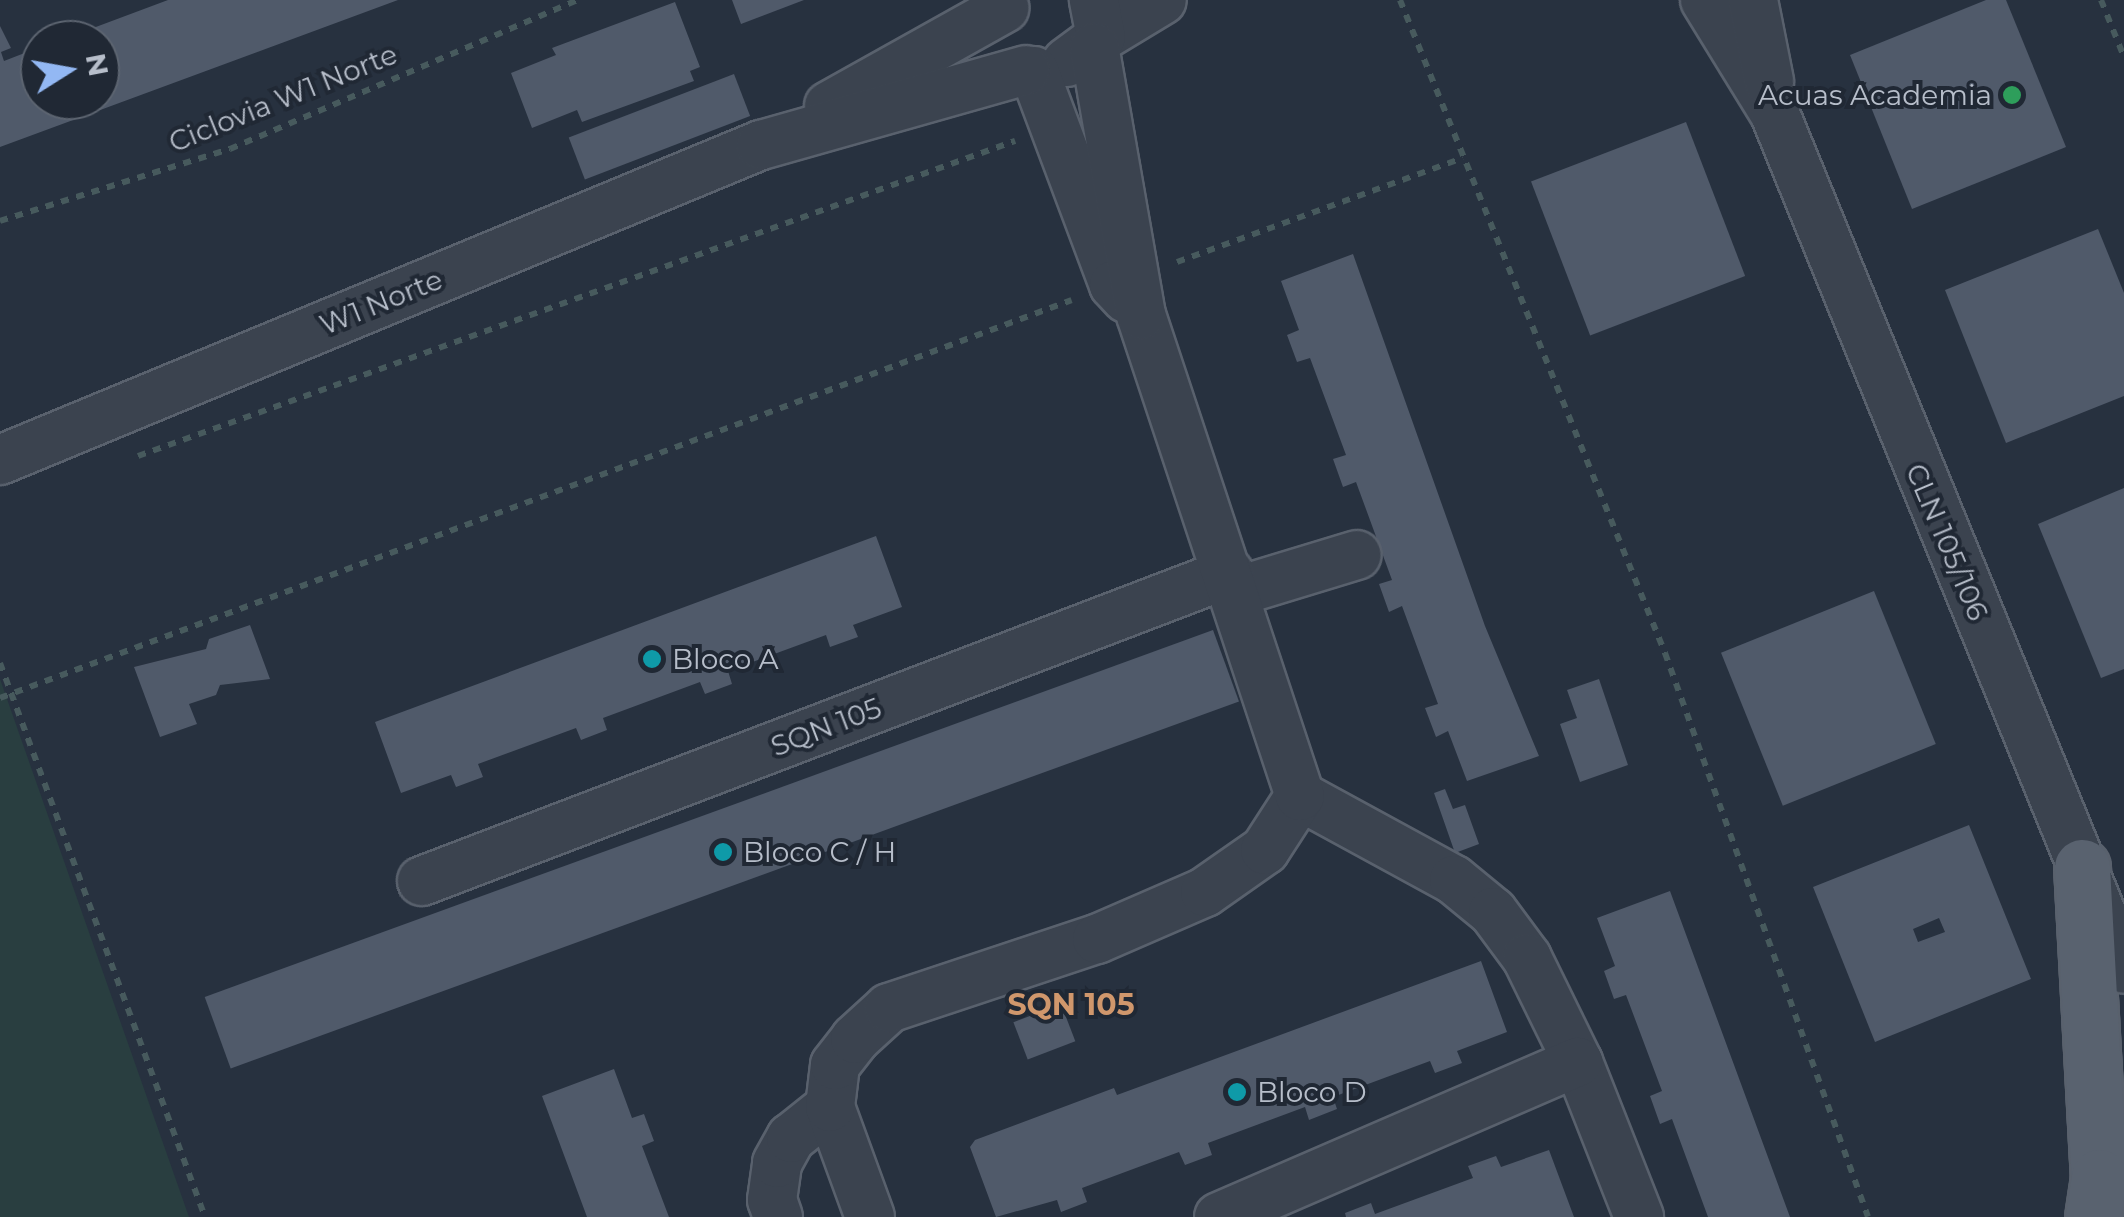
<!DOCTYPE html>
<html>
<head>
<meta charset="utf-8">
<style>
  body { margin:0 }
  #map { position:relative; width:2124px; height:1217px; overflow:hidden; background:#27313f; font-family:Montserrat,sans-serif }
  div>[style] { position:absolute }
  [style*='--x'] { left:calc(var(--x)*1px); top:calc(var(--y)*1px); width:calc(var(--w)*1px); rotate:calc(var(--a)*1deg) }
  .green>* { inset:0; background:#293e40 }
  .building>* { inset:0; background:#505a6a; transform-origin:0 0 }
  .path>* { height:6px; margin-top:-3px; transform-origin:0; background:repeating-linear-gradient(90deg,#475a5d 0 8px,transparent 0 16px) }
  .roads { filter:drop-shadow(2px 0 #59616d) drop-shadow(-2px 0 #59616d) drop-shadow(0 2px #59616d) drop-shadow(0 -2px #59616d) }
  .minor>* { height:48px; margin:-24px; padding:0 24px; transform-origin:24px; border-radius:24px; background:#3b434f }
  .major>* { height:55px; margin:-27.5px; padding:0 27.5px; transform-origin:27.5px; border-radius:27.5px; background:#59626f }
  .dots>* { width:28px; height:28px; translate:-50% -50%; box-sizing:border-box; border:5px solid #202834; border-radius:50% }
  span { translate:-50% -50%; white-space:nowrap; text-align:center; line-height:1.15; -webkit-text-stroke:8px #202834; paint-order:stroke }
  .poi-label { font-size:28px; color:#b7beca }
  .right { translate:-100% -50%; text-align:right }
  .left { translate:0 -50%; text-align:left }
  .street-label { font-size:28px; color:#b7beca }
  .neighbourhood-label { font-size:30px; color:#d0976c; font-weight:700 }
  .north { position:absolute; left:20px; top:20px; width:100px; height:100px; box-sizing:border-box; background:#202834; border:2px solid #5c6470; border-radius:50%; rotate:79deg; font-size:28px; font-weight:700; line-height:40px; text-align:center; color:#b7beca }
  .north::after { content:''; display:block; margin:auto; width:35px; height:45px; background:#93b8f3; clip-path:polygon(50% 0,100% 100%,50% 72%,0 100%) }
</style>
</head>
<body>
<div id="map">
  <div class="green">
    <div style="clip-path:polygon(0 679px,189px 1217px,0 1217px)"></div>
  </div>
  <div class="building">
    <div style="clip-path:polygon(168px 0,398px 0,0 147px,0 26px,11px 48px,1px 52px,4px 61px,40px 47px,40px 100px,100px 100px,100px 40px,61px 40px)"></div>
    <div style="clip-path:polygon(732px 0,804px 0,741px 24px)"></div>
    <div style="clip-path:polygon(1986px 0,2006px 0,2066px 147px,1912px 209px,1850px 55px)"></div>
    <div style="clip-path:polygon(675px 2px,700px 67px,690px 71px,694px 81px,582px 122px,577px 110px,532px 128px,511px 73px,556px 55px,552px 48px)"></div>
    <div style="left:734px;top:74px;width:45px;height:177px;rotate:69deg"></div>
    <div style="left:1686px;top:122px;width:165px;height:166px;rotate:69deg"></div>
    <div style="clip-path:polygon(2098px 229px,2124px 293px,2124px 396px,2006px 443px,1945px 290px)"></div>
    <div style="clip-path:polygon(1353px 254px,1485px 626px,1539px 756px,1467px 781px,1448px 731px,1436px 737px,1425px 708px,1438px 704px,1402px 606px,1389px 612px,1379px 584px,1392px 580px,1356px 482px,1343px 487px,1333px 459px,1346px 455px,1310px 358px,1297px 362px,1287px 335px,1299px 330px,1281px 281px)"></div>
    <div style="clip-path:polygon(2124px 488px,2124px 669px,2101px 678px,2038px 524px)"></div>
    <div style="clip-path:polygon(876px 536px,902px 607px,853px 625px,858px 637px,830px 647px,826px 635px,728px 671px,732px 684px,705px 694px,700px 682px,603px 718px,607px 730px,581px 740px,576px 728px,478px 764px,483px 777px,456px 787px,451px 775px,401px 793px,375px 722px)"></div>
    <div style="left:1874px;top:591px;width:165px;height:165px;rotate:68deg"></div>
    <div style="clip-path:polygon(250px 625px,270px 679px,220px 685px,216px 695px,189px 704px,197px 724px,160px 737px,134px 667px,206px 649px,209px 639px)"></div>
    <div style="left:1213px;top:630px;width:76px;height:1073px;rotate:70deg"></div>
    <div style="clip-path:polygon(1599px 679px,1628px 765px,1580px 782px,1560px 724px,1577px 718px,1567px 690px)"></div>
    <div style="clip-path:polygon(1445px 789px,1453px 809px,1465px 805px,1479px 844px,1455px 853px,1434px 793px)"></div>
    <div style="clip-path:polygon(evenodd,1969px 825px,2031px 979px,1875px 1042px,1813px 887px,1969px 825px,1939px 918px,1945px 932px,1918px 942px,1913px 929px,1939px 918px)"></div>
    <div style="clip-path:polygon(1670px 891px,1790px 1217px,1708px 1217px,1672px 1119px,1660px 1124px,1650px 1096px,1662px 1091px,1626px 995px,1614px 999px,1604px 971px,1615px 966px,1597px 918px)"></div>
    <div style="clip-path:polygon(1481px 961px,1507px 1032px,1457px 1051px,1462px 1063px,1435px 1073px,1430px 1061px,1333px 1097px,1337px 1109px,1309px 1120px,1305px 1107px,1208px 1143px,1212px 1155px,1185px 1165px,1179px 1152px,1082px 1188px,1087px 1202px,1061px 1212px,1057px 1200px,996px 1217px,970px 1147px,975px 1140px,1114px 1088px,1117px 1095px)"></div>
    <div style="left:1061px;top:1004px;width:40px;height:51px;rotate:69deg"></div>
    <div style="clip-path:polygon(614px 1069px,632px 1118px,644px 1114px,654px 1141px,642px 1146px,669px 1217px,587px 1217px,542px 1096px)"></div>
    <div style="clip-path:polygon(1549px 1150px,1574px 1217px,1346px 1217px,1345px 1213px,1371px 1203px,1375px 1214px,1473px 1178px,1468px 1166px,1496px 1156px,1501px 1167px)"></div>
  </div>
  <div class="path">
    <div style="--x:1400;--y:0;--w:705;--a:67.91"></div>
    <div style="--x:1665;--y:653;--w:599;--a:70.2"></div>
    <div style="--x:2101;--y:0;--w:61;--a:68"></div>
    <div style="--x:0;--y:221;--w:241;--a:-17.4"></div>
    <div style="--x:230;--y:149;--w:378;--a:-23.2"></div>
    <div style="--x:1177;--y:262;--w:304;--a:-20"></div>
    <div style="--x:138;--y:456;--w:932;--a:-19.76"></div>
    <div style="--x:0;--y:663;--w:591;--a:69.69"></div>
    <div style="--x:0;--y:698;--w:1143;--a:-20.37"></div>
  </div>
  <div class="roads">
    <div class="minor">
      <div style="--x:1705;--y:0;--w:134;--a:58.4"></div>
      <div style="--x:1775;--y:114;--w:923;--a:67.8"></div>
      <div style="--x:1753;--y:0;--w:83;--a:78.8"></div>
      <div style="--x:1101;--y:37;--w:71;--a:-31.2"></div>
      <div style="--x:1067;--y:62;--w:42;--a:-36.3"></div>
      <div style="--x:1101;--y:37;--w:38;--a:-101"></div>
      <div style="--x:1034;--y:71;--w:228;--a:69.5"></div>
      <div style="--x:1114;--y:285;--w:18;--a:47"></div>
      <div style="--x:829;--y:106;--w:201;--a:-29.2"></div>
      <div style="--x:0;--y:460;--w:824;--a:-22.49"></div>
      <div style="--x:761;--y:145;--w:275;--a:-15.8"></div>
      <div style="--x:1235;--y:592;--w:127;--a:-16.9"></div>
      <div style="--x:1300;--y:796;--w:175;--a:28.6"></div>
      <div style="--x:1454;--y:880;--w:50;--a:39.4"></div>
      <div style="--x:1493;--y:912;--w:57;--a:53.5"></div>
      <div style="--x:1527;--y:958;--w:116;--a:63.9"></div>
      <div style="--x:1578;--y:1062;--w:167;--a:68.5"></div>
      <div style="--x:422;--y:881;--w:864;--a:-20.89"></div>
      <div style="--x:778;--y:1217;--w:18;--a:-109"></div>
      <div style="--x:772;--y:1200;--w:37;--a:-82"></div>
      <div style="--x:777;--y:1163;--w:29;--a:-61"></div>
      <div style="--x:791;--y:1138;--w:50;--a:-38.5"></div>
      <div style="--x:870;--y:1217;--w:117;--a:-110"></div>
      <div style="--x:830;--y:1107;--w:42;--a:-83.2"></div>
      <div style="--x:835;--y:1065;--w:33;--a:-52"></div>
      <div style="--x:855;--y:1039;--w:46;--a:-42.4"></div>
      <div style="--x:889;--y:1008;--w:219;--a:-18.4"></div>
      <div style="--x:1097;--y:939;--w:118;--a:-23.5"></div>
      <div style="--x:1205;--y:892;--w:73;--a:-35"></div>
      <div style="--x:1265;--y:850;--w:64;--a:-57.1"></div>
      <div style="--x:1300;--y:796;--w:507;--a:-108.29"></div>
      <div style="--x:1141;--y:315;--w:272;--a:-99.9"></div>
      <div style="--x:1219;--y:1217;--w:391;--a:-23.4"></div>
    </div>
    <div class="major">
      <div style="--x:2082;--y:867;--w:310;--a:86.9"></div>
      <div style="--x:2099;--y:1177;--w:40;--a:98.5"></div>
    </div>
  </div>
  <div class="dots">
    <div style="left:2012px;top:95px;background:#2e9e5b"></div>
    <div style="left:652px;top:659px;background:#0f9aa8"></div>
    <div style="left:723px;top:852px;background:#0f9aa8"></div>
    <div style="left:1237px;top:1092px;background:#0f9aa8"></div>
  </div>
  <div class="poi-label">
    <span class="right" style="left:1992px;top:95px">Acuas Academia</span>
    <span class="left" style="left:672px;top:659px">Bloco A</span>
    <span class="left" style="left:743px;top:852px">Bloco C / H</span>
    <span class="left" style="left:1257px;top:1092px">Bloco D</span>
  </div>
  <div class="street-label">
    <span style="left:283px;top:98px;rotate:-22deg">Ciclovia W1 Norte</span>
    <span style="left:381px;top:302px;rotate:-22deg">W1 Norte</span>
    <span style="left:1947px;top:542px;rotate:67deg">CLN 105/106</span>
    <span style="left:826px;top:727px;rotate:-21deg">SQN 105</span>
  </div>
  <div class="neighbourhood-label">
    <span style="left:1071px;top:1005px">SQN 105</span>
  </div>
  <div class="north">N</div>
</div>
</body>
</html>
